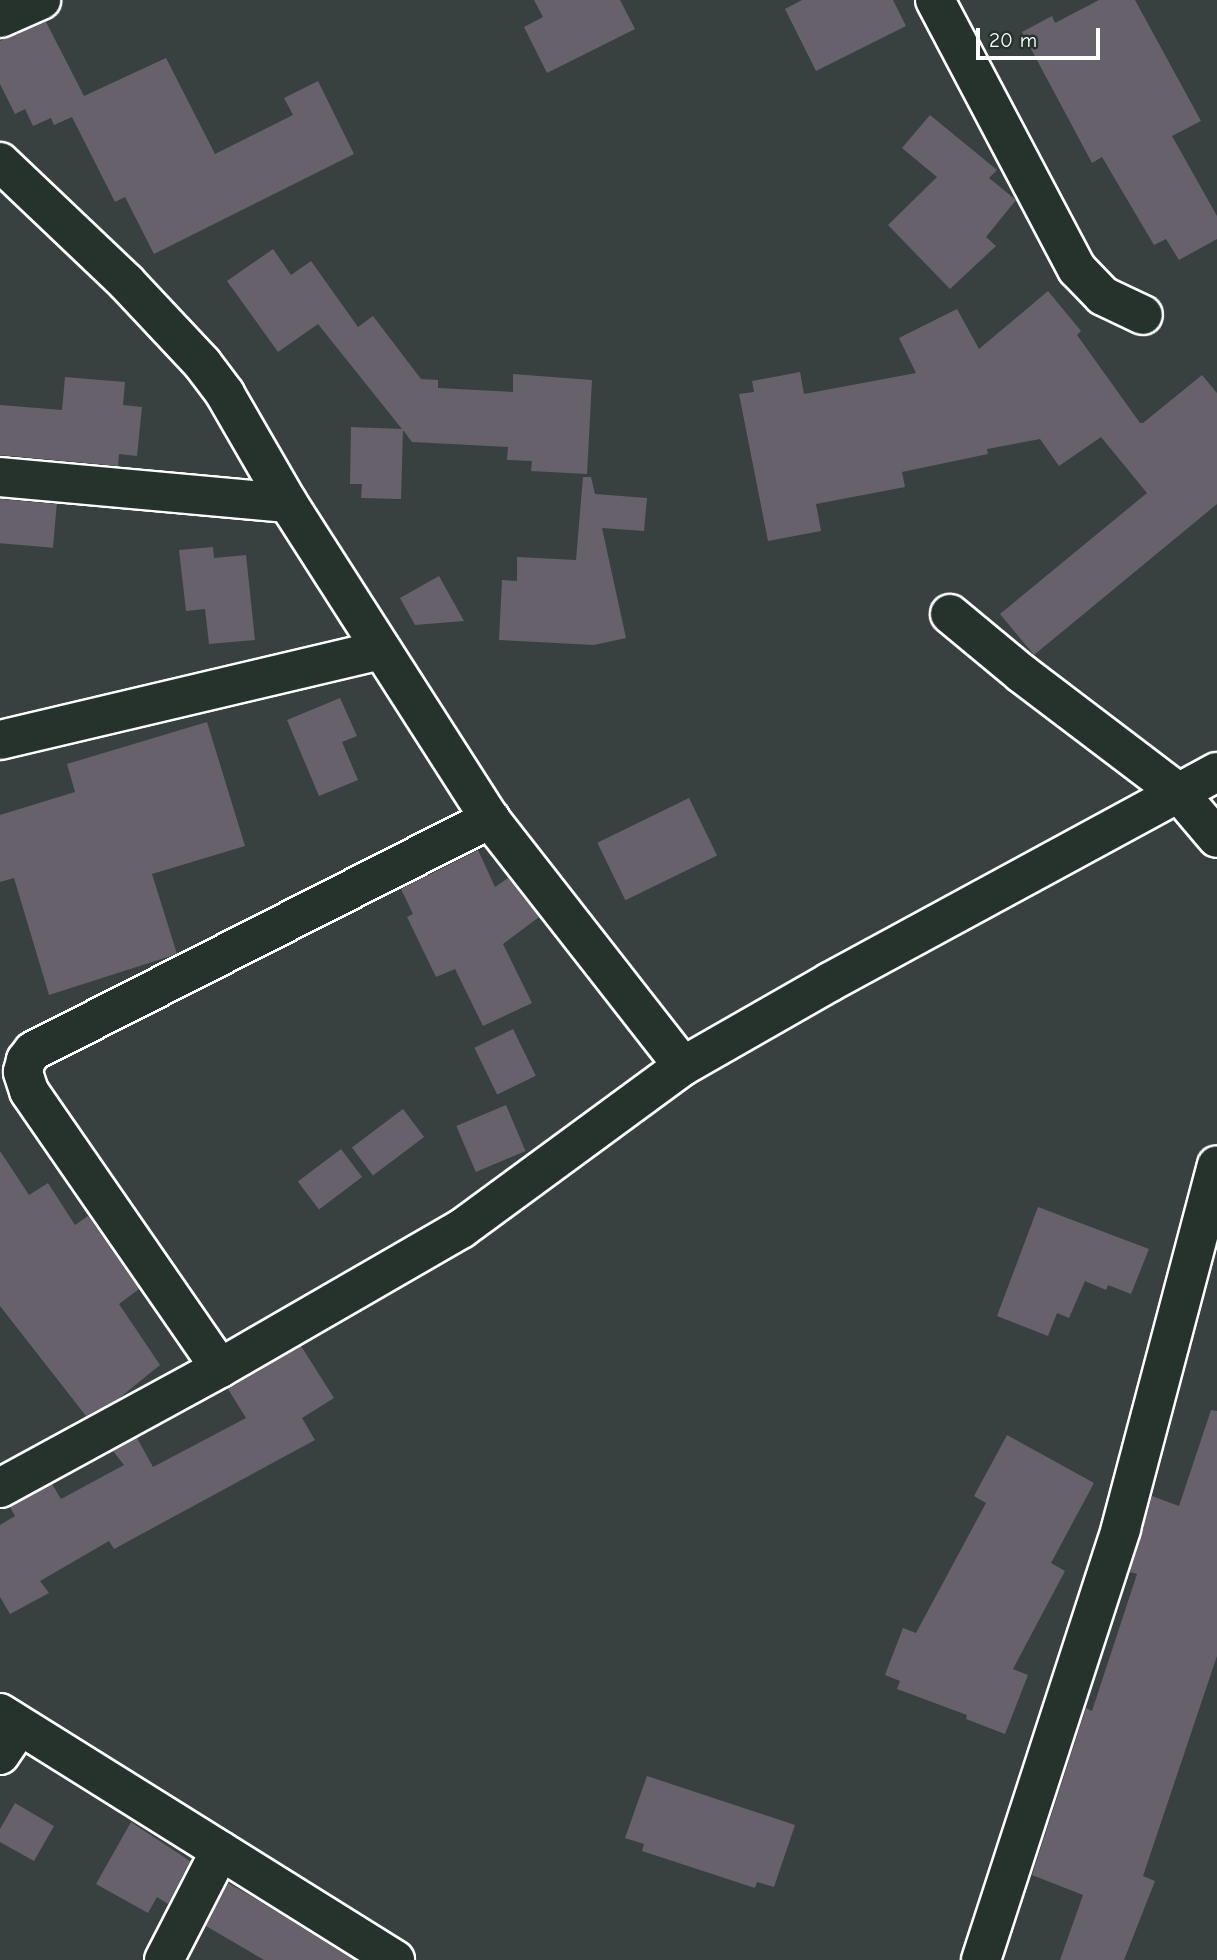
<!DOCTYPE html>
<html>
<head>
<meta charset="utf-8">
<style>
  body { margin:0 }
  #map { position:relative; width:1217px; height:1960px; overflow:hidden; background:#394140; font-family:"Comic Neue",sans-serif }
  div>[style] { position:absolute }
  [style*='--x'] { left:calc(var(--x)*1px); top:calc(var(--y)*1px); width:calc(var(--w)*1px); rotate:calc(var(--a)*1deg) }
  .building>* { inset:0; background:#66616b; transform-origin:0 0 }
  .roads { filter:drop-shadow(2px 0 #fff) drop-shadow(-2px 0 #fff) drop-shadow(0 2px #fff) drop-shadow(0 -2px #fff) }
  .minor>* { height:38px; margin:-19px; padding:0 19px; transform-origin:19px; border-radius:19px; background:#26332d }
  span { translate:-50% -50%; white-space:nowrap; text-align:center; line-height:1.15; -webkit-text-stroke:5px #26332d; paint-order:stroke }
  .scale { position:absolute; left:976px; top:28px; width:124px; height:32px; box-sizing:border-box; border:4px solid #fff; border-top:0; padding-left:9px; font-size:21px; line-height:24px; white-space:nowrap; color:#fff; -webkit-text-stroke:5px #26332d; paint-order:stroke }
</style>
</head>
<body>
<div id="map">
  <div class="building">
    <div style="clip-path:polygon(534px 0,620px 0,635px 29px,547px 73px,524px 27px,543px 17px)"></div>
    <div style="clip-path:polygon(802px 0,893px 0,906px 26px,816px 71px,785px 9px)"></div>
    <div style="clip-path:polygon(1099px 0,1135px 0,1201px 121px,1172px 136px,1217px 216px,1217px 239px,1179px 260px,1166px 239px,1154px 245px,1102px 157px,1092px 163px,1022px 32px,1052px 16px,1055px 23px)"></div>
    <div style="clip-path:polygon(46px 22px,84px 96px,166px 58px,215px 154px,293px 115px,284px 98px,318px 81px,354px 154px,154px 254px,125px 197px,115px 202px,72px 117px,54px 125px,51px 118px,33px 126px,25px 109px,15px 114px,0 84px,0 41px)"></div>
    <div style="clip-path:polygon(930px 115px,997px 170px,989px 178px,1016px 200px,986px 237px,996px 246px,950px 289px,888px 225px,937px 177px,902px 148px)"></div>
    <div style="clip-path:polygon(273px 249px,291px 275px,311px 261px,358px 327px,373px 316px,421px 379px,438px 380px,438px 388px,513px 392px,513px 374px,592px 380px,587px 474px,531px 471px,532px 461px,507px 460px,508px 447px,412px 442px,403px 430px,401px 499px,361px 498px,362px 484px,350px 484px,351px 427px,402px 429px,318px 324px,278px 352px,227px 281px)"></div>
    <div style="clip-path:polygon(1048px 291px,1081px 331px,1077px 335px,1140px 423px,1143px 423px,1202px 375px,1217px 393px,1217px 504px,1034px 655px,1000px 614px,1147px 493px,1101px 437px,1059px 466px,1040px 439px,987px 449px,988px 454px,902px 472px,905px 487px,816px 504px,821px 531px,768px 541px,739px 394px,754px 392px,752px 381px,800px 372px,804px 394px,916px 373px,899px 338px,957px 309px,979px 349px)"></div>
    <div style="clip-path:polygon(65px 377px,125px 382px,123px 405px,142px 407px,137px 456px,119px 454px,118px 466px,0 455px,0 405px,62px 410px)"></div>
    <div style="clip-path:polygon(583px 477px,591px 477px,595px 494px,647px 498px,644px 531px,602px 528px,626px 638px,594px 645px,499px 640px,502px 580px,517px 581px,517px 557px,576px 560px)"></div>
    <div style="left:0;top:499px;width:57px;height:44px;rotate:5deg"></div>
    <div style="clip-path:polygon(213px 547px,214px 558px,246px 555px,255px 640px,209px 644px,205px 609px,186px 611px,179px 550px)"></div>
    <div style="clip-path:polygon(439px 576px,464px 621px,415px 625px,400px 598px)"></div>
    <div style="clip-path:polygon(340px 698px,357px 736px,342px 742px,358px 780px,319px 796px,287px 720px)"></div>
    <div style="clip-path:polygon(207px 722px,245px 846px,152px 874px,177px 954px,49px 995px,14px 878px,0 882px,0 815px,75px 792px,67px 764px)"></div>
    <div style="left:689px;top:798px;width:64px;height:102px;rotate:64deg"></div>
    <div style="clip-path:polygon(478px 850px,495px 887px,508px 878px,539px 917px,503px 944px,532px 1003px,483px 1026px,455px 969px,436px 977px,407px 917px,413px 914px,401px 889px)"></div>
    <div style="left:513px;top:1029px;width:52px;height:43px;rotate:64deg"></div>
    <div style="left:506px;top:1105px;width:50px;height:54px;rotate:67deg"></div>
    <div style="left:403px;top:1109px;width:35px;height:64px;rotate:53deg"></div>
    <div style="left:341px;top:1149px;width:35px;height:54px;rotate:53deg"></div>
    <div style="clip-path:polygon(0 1151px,29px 1195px,48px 1183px,75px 1225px,88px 1216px,139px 1289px,119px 1304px,160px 1365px,118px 1399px,86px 1416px,0 1306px)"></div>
    <div style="clip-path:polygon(1038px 1207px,1149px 1249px,1131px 1294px,1108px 1285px,1106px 1290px,1085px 1281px,1069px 1318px,1057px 1313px,1048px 1336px,997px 1316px)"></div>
    <div style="clip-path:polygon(301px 1346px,334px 1398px,302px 1418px,315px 1440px,114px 1549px,109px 1541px,40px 1581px,49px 1593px,10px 1614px,0 1597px,0 1525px,15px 1516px,10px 1507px,52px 1484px,61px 1499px,124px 1465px,113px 1451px,137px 1438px,153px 1467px,246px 1418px,228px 1389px)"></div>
    <div style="clip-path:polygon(1211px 1410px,1217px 1411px,1217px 1656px,1143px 1876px,1155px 1881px,1124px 1960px,1060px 1960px,1083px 1895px,1032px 1875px,1086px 1708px,1092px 1711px,1137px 1574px,1130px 1572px,1152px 1496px,1179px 1506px)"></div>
    <div style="clip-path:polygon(1007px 1435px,1094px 1483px,1051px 1563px,1065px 1571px,1013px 1669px,1028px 1675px,1005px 1734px,966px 1719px,967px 1715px,897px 1689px,900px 1681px,885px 1675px,903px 1628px,916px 1633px,986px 1503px,974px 1496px)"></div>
    <div style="clip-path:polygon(647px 1776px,795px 1825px,774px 1887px,757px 1882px,755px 1888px,642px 1851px,644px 1844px,625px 1838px)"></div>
    <div style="clip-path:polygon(15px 1803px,54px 1826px,34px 1861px,0 1842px,0 1829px)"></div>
    <div style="clip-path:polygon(131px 1822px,190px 1861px,168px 1904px,157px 1897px,148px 1913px,96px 1884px)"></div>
    <div style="clip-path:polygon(228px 1883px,261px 1902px,354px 1960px,264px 1960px,206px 1926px)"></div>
  </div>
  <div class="roads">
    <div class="minor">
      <div style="--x:935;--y:0;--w:304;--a:62.2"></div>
      <div style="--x:1077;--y:269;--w:37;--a:46"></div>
      <div style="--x:1103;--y:296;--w:44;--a:25.4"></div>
      <div style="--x:0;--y:18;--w:45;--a:-23.7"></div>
      <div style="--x:0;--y:162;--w:174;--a:43.6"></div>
      <div style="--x:126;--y:282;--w:111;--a:46.8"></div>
      <div style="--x:202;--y:363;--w:39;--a:53"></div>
      <div style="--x:225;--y:394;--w:126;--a:60"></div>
      <div style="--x:288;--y:503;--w:375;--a:57.4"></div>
      <div style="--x:490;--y:819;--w:313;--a:52"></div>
      <div style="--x:0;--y:477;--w:289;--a:5.2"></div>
      <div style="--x:950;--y:614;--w:92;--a:39.7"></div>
      <div style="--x:1021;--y:673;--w:197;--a:37.2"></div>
      <div style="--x:1178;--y:792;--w:60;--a:49.7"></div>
      <div style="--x:0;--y:740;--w:391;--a:-13.3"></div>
      <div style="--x:220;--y:1368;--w:336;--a:-124.6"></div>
      <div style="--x:29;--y:1091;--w:20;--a:-108"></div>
      <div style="--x:23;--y:1072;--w:12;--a:-76"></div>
      <div style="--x:26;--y:1060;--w:11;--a:-52"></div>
      <div style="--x:33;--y:1051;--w:513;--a:-26.92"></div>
      <div style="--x:0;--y:1488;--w:251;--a:-28.6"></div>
      <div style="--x:220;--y:1368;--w:278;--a:-30"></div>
      <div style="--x:461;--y:1229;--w:275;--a:-36.3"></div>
      <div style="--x:683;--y:1066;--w:169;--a:-29.7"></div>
      <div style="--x:830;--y:982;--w:440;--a:-28.5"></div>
      <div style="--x:0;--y:1713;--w:466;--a:32"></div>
      <div style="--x:0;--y:1755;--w:34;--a:-56"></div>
      <div style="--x:164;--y:1960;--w:123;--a:-62.8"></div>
      <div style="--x:981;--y:1960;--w:454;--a:-72"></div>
      <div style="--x:1121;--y:1528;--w:375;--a:-75.2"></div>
    </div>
  </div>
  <div class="scale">20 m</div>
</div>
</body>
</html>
